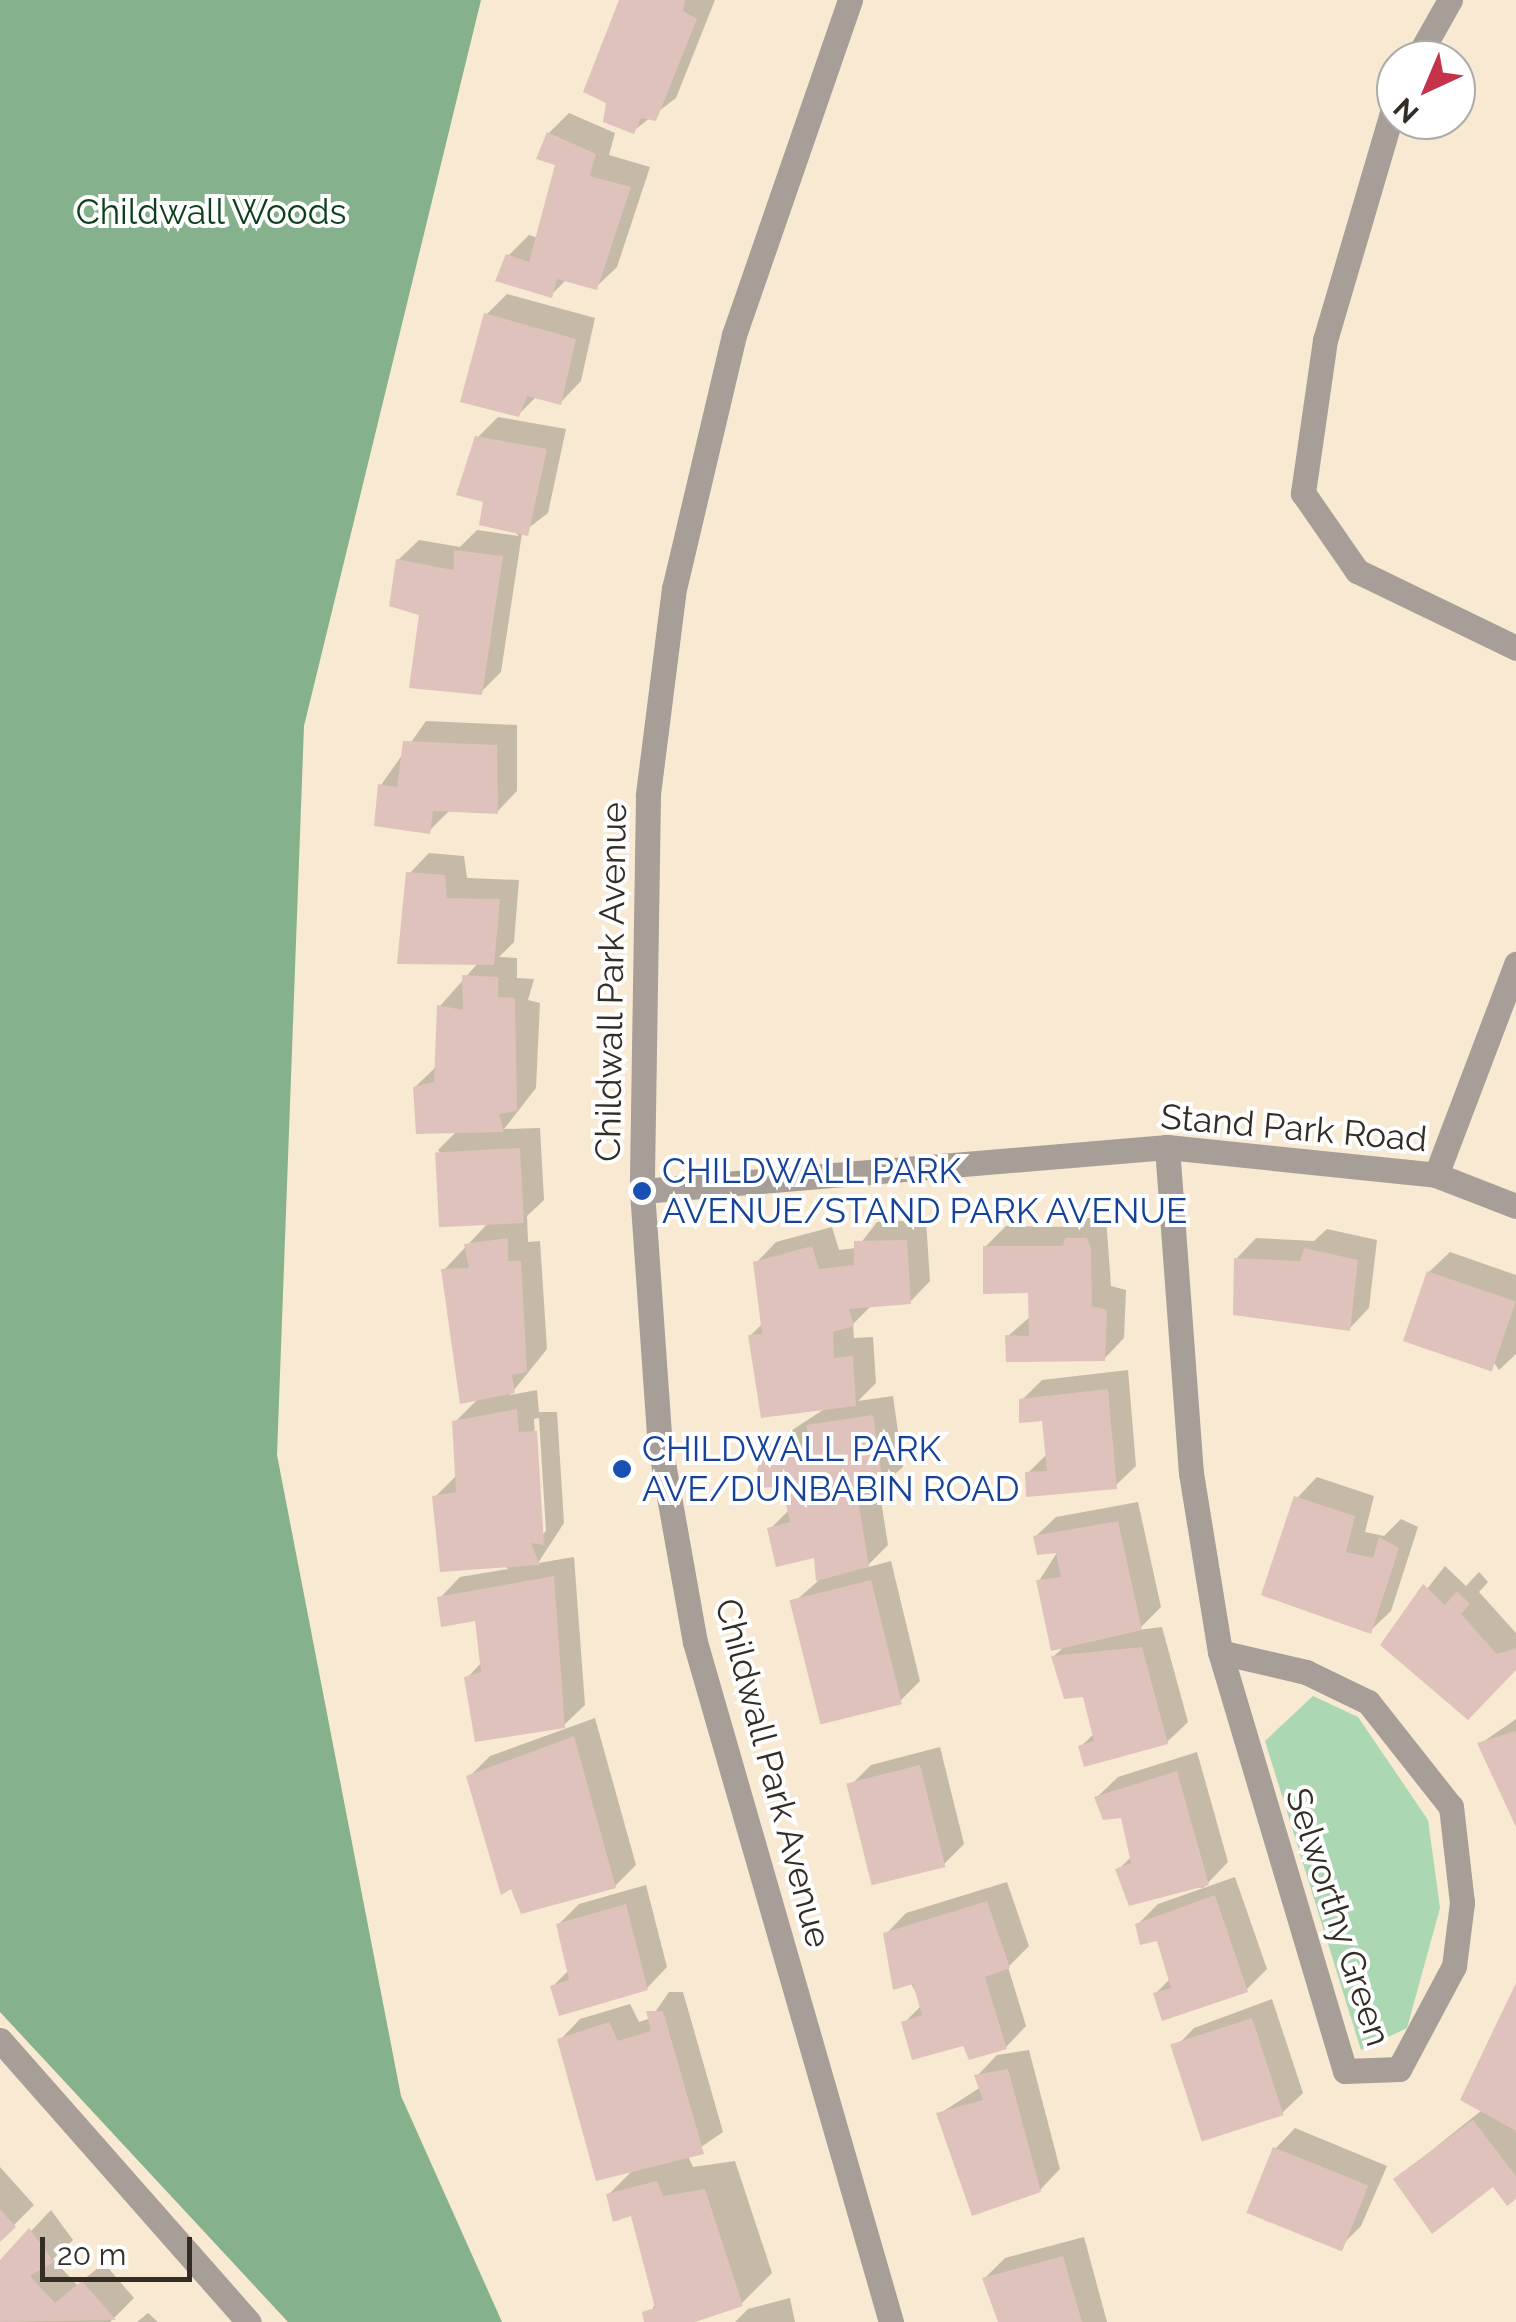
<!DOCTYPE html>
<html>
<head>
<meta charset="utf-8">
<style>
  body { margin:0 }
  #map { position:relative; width:1516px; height:2322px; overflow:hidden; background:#f7e9d2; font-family:Raleway,sans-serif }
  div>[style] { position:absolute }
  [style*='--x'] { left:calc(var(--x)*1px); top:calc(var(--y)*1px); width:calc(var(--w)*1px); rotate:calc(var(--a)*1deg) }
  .green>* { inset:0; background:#abd7b2 }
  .forest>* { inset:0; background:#86b18d }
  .shadow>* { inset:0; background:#0003 }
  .building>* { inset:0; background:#dec2bb; transform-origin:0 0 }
  .minor>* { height:25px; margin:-12.5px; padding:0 12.5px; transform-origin:12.5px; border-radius:12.5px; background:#a79e97 }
  .dots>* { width:28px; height:28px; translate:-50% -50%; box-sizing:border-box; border:5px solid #fff; border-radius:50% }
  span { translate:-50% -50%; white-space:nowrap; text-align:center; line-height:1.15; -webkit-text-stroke:8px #fff; paint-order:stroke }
  .park-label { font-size:35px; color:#0d3f1c }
  .street-label { font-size:35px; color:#332d25 }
  .transit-label { font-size:35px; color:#164399 }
  .left { translate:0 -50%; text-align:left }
  .north { position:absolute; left:1376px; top:40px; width:100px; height:100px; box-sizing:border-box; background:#fff; border:2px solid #adaba8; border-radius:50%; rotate:224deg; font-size:28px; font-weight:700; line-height:40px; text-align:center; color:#332d25 }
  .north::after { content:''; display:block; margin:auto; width:35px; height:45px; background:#c4334a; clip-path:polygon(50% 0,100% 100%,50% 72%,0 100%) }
  .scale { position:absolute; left:40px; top:2237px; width:152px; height:45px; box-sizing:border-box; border:5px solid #332d25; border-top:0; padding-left:12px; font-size:30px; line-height:35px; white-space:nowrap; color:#332d25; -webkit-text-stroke:8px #fff; paint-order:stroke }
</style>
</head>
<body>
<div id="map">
  <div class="green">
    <div style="clip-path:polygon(1313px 1696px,1358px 1717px,1428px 1820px,1440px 1908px,1407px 2028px,1361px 2050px,1265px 1741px)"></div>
  </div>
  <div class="forest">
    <div style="clip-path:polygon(0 0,481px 0,304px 726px,277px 1455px,401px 2096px,502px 2322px,288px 2322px,0 2012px)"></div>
  </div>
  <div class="shadow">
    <div style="clip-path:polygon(622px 0,715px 0,676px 98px,633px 131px)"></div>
    <div style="clip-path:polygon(569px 113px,615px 133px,609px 155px,650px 167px,617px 267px,596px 287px,567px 279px,551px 295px,508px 256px,529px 235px,538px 238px,558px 164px,549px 133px)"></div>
    <div style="clip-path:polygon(507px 294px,595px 318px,581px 381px,561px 402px,537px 396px,518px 415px,486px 315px)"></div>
    <div style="clip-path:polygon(498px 417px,566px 429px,548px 513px,522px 533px,501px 672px,481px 692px,422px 613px,398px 560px,419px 540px,460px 547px,477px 530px,519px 536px,486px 500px,478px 437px)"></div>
    <div style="clip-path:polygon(426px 721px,517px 725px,517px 791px,497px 812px,449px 811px,429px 831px,381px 785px)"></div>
    <div style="clip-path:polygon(evenodd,429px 853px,464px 856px,467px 878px,519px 880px,514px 942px,499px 957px,517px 958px,517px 978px,534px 979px,528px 1000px,540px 1003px,536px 1088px,504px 1129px,540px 1128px,544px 1200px,527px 1216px,528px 1242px,540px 1241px,547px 1349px,510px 1395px,537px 1390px,539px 1412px,557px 1412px,564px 1523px,538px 1563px,574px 1557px,585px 1705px,564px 1725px,467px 1678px,482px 1662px,477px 1618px,440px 1598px,460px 1577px,508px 1569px,435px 1497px,455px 1477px,455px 1422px,480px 1397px,444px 1270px,490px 1221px,438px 1150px,457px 1131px,415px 1087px,437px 1066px,440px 1006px,479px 962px,409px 874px,429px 853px,539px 1418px,546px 1531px,541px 1536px,534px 1419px,539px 1418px)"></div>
    <div style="clip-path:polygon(1088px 1218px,1106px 1218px,1111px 1286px,1126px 1290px,1124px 1338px,1104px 1359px,1008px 1336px,1031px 1316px,1030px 1290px,985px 1247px,1006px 1226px,1079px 1227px)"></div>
    <div style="clip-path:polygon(926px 1220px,930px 1281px,910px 1302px,872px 1305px,853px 1324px,854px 1338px,873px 1337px,876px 1383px,858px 1401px,893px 1396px,903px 1467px,879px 1488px,888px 1545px,865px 1568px,891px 1561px,920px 1681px,900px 1701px,793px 1603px,818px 1581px,816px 1555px,770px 1529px,790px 1509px,784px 1483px,757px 1453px,826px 1408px,751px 1335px,763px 1323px,756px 1263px,776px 1242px,832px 1227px,839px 1250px,857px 1248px,877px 1222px)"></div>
    <div style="clip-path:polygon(1327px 1229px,1377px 1240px,1369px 1308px,1349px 1329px,1236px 1259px,1256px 1238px,1314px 1241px)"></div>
    <div style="clip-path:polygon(1450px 1252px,1516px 1275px,1516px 1354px,1499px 1370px,1429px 1272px)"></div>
    <div style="clip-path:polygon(1128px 1370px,1136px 1466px,1115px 1486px,1028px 1473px,1048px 1453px,1044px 1418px,1022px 1400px,1042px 1380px)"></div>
    <div style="clip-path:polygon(1317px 1477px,1374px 1496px,1365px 1532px,1384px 1536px,1401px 1519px,1418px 1527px,1391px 1611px,1370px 1631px,1297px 1498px)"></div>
    <div style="clip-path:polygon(1138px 1502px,1161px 1607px,1138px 1630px,1162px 1627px,1188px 1722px,1167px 1742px,1080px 1747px,1095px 1733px,1085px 1694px,1053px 1657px,1066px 1645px,1039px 1581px,1058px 1551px,1035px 1537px,1056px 1517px)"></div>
    <div style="clip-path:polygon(1445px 1566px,1466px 1586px,1479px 1572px,1488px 1582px,1479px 1592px,1516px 1633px,1516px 1667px,1383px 1645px)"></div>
    <div style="clip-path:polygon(595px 1718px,636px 1865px,615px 1886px,469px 1777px,490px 1756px)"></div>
    <div style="clip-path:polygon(1516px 1719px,1516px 1811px,1480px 1744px)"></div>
    <div style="clip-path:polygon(940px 1747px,964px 1844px,944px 1864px,850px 1786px,871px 1765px)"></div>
    <div style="clip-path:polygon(1197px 1752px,1228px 1862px,1203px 1888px,1118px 1870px,1132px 1856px,1123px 1815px,1097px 1797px,1118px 1777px)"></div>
    <div style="clip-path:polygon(1235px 1877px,1267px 1969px,1246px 1990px,1156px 1993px,1170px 1979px,1158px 1938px,1137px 1925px,1158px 1904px)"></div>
    <div style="clip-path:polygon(1007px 1882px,1029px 1946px,1008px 1967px,1026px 2026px,1006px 2047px,904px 2023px,922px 2005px,886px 1934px,906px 1913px)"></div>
    <div style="clip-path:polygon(646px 1885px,667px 1967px,647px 1988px,553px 1986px,569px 1970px,558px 1925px,579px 1904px)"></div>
    <div style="clip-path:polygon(1516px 1989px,1516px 2196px,1493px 2184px,1396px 2179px,1482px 2110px)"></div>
    <div style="clip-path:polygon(669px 1992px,683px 1992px,723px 2132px,688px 2156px,693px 2167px,735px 2161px,772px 2273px,742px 2303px,688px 2322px,647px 2322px,656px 2301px,633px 2213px,608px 2195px,634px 2169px,560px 2040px,580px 2019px,630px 2004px,639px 2022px,651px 2018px)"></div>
    <div style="clip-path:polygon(1272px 1999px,1303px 2093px,1282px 2113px,1174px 2049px,1194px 2028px)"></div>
    <div style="clip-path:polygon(1029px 2050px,1060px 2169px,1040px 2190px,939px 2114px,981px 2087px,977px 2076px,997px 2055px)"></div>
    <div style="clip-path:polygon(1295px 2128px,1387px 2166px,1361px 2226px,1341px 2246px,1275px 2149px)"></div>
    <div style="clip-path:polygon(0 2167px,34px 2205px,0 2239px)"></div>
    <div style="clip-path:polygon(51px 2210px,73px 2240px,53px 2259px,77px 2285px,104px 2263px,134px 2298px,110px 2322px,0 2322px,0 2264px)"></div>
    <div style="clip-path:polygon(1084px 2237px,1107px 2322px,1001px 2322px,985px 2278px,1005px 2258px)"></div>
    <div style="clip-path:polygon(790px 2298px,795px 2322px,735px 2322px,748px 2309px)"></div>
    <div style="clip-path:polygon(148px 2313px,158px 2322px,137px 2322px)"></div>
  </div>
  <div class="building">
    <div style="clip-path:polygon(619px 0,685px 0,683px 11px,697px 19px,656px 121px,641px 118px,634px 134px,603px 122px,606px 103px,583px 92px)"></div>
    <div style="clip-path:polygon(547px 132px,596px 154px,590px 176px,631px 187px,597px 290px,557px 279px,552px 298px,495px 281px,506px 254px,529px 262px,555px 165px,536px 159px)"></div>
    <div style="clip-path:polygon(484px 313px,576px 339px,561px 405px,527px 396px,519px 417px,460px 402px)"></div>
    <div style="clip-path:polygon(475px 436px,547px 449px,528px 536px,479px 525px,483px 502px,456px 495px)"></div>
    <div style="clip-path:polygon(454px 550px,503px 556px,482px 695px,409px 688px,419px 615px,389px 606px,396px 559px,454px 570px)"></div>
    <div style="clip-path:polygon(403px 741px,497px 745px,498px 814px,433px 811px,430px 834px,374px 826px,378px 784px,397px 787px)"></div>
    <div style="clip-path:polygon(406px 872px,445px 875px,447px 898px,500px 899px,494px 965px,397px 964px)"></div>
    <div style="clip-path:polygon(462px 975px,498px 977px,498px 997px,515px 998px,517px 1111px,499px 1114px,504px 1132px,416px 1134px,413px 1087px,434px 1082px,437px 1005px,463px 1010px)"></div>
    <div style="left:520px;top:1148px;width:75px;height:85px;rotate:87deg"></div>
    <div style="clip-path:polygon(508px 1238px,508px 1261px,521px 1261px,527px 1372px,512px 1375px,515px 1393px,460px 1404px,441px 1269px,469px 1268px,464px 1244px)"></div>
    <div style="clip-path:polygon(1065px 1238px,1087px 1238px,1091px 1248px,1092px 1306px,1107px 1310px,1105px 1361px,1006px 1362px,1005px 1335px,1029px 1336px,1028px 1293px,983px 1294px,983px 1246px,1063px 1246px)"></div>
    <div style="clip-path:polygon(907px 1240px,911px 1304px,849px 1309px,854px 1326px,833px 1332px,834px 1358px,853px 1356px,856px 1406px,761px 1418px,748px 1335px,762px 1334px,753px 1262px,812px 1246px,819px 1269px,854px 1265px,854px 1241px)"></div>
    <div style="clip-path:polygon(1304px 1248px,1358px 1260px,1350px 1331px,1233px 1315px,1234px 1258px,1300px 1261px)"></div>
    <div style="left:1427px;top:1271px;width:94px;height:74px;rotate:19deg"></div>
    <div style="clip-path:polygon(1108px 1389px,1117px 1489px,1026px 1497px,1025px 1472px,1047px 1471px,1042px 1421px,1019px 1423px,1019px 1399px)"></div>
    <div style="clip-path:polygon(517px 1409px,519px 1432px,537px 1431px,544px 1545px,531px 1543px,540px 1565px,440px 1572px,432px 1496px,456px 1492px,452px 1421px)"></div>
    <div style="clip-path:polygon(873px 1415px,884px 1490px,857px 1493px,869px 1567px,816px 1581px,814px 1558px,776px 1567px,767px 1528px,790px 1522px,782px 1486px,761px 1488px,754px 1453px,810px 1443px,806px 1425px)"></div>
    <div style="clip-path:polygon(1294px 1496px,1355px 1516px,1346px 1552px,1373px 1558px,1379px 1537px,1399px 1548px,1371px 1634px,1261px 1595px)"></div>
    <div style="clip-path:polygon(1118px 1521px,1142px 1630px,1051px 1651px,1036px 1580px,1061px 1577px,1056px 1553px,1037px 1555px,1033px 1536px)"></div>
    <div style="clip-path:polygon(554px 1576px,565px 1728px,475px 1742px,464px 1677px,481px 1672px,475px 1621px,441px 1627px,437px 1597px)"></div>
    <div style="left:871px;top:1580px;width:128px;height:84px;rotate:76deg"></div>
    <div style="clip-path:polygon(1423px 1584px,1445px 1605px,1457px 1591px,1470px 1604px,1461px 1614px,1497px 1654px,1516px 1648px,1516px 1670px,1468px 1720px,1380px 1645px)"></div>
    <div style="clip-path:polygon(1142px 1647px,1168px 1744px,1084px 1767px,1078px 1746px,1094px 1741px,1083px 1697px,1064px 1699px,1051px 1656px)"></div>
    <div style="clip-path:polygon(1516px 1731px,1516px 1827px,1477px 1743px)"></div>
    <div style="clip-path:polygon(574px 1736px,616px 1888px,521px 1914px,511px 1889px,501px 1895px,466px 1776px)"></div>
    <div style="left:920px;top:1765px;width:105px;height:76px;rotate:76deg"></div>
    <div style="clip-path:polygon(1177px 1771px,1209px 1885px,1129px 1906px,1115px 1869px,1131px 1863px,1121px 1818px,1103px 1820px,1094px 1797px)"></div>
    <div style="clip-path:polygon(1215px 1895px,1248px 1992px,1162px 2021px,1153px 1993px,1171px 1988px,1157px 1941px,1140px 1945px,1135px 1924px)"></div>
    <div style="clip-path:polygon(987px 1901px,1010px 1968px,985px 1977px,1007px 2049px,969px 2060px,963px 2046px,912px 2060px,901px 2022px,922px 2015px,913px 1984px,893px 1990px,883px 1933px)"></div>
    <div style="clip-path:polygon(626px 1904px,648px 1990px,559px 2016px,550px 1986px,569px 1980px,556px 1924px)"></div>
    <div style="clip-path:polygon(1516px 1983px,1516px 2131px,1460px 2100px)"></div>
    <div style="clip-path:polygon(646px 2011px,663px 2011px,704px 2154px,596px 2181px,557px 2039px,609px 2022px,618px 2041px,651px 2031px)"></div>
    <div style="left:1252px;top:2018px;width:102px;height:86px;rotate:72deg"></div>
    <div style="clip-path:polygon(1008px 2069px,1041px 2192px,972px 2216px,936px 2113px,983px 2100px,974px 2075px)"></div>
    <div style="clip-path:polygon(1473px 2120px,1516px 2176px,1516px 2199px,1507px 2206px,1493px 2187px,1432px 2234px,1393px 2179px)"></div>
    <div style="left:1273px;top:2147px;width:103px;height:71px;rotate:22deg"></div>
    <div style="clip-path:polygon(657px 2181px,663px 2196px,705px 2189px,743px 2306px,695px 2322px,644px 2322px,642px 2312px,655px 2308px,631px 2216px,613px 2222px,606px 2194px)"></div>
    <div style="clip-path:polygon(0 2209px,16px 2227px,0 2242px)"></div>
    <div style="clip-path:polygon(29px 2228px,54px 2262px,30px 2276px,55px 2303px,82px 2281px,116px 2320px,0 2322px,0 2260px)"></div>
    <div style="clip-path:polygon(1063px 2256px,1082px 2322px,998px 2322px,982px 2278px)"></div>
  </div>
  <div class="minor">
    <div style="--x:850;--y:0;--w:355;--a:109.1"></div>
    <div style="--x:734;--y:335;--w:260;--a:103.3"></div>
    <div style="--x:674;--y:588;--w:209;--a:97.2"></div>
    <div style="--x:648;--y:795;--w:396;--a:90.9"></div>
    <div style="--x:642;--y:1191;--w:256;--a:86"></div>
    <div style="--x:660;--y:1446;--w:199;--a:79.9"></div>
    <div style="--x:695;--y:1642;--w:708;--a:73.92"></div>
    <div style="--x:1416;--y:60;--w:69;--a:-60.5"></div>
    <div style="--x:1396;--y:99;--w:251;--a:106.4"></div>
    <div style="--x:1325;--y:340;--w:155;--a:98.2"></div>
    <div style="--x:1303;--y:493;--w:95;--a:55.3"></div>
    <div style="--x:1357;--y:571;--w:177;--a:25.8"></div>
    <div style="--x:1167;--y:1147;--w:327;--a:85.8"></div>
    <div style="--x:1191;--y:1473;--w:181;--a:80.8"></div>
    <div style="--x:1220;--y:1652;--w:437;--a:73.4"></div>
    <div style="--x:1345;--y:2071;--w:54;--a:-2.1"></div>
    <div style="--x:1399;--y:2069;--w:117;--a:-61.9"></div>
    <div style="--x:1454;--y:1966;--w:64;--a:-82.8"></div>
    <div style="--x:1462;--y:1903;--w:97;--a:-96.5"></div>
    <div style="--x:1451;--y:1807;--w:134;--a:-128.3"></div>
    <div style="--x:1368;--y:1702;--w:69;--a:-154.2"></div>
    <div style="--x:1306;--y:1672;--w:88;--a:-166.9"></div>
    <div style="--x:1436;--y:1175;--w:226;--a:-69.2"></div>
    <div style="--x:642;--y:1191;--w:527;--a:-4.79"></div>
    <div style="--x:1167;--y:1147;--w:270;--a:5.9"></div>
    <div style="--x:1436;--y:1175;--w:86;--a:21.2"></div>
    <div style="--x:0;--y:2040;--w:376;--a:48.6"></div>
  </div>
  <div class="dots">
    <div style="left:642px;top:1191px;background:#1a4fb4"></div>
    <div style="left:622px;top:1469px;background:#1a4fb4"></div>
  </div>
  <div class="park-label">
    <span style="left:211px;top:212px">Childwall Woods</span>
  </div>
  <div class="street-label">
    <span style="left:611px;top:982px;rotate:-89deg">Childwall Park Avenue</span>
    <span style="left:1294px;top:1128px;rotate:5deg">Stand Park Road</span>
    <span style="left:773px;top:1773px;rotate:75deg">Childwall Park Avenue</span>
    <span style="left:1338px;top:1917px;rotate:72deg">Selworthy Green</span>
  </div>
  <div class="transit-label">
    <span class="left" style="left:662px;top:1191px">CHILDWALL PARK<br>AVENUE/STAND PARK AVENUE</span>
    <span class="left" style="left:642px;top:1469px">CHILDWALL PARK<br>AVE/DUNBABIN ROAD</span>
  </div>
  <div class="north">N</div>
  <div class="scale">20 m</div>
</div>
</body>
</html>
